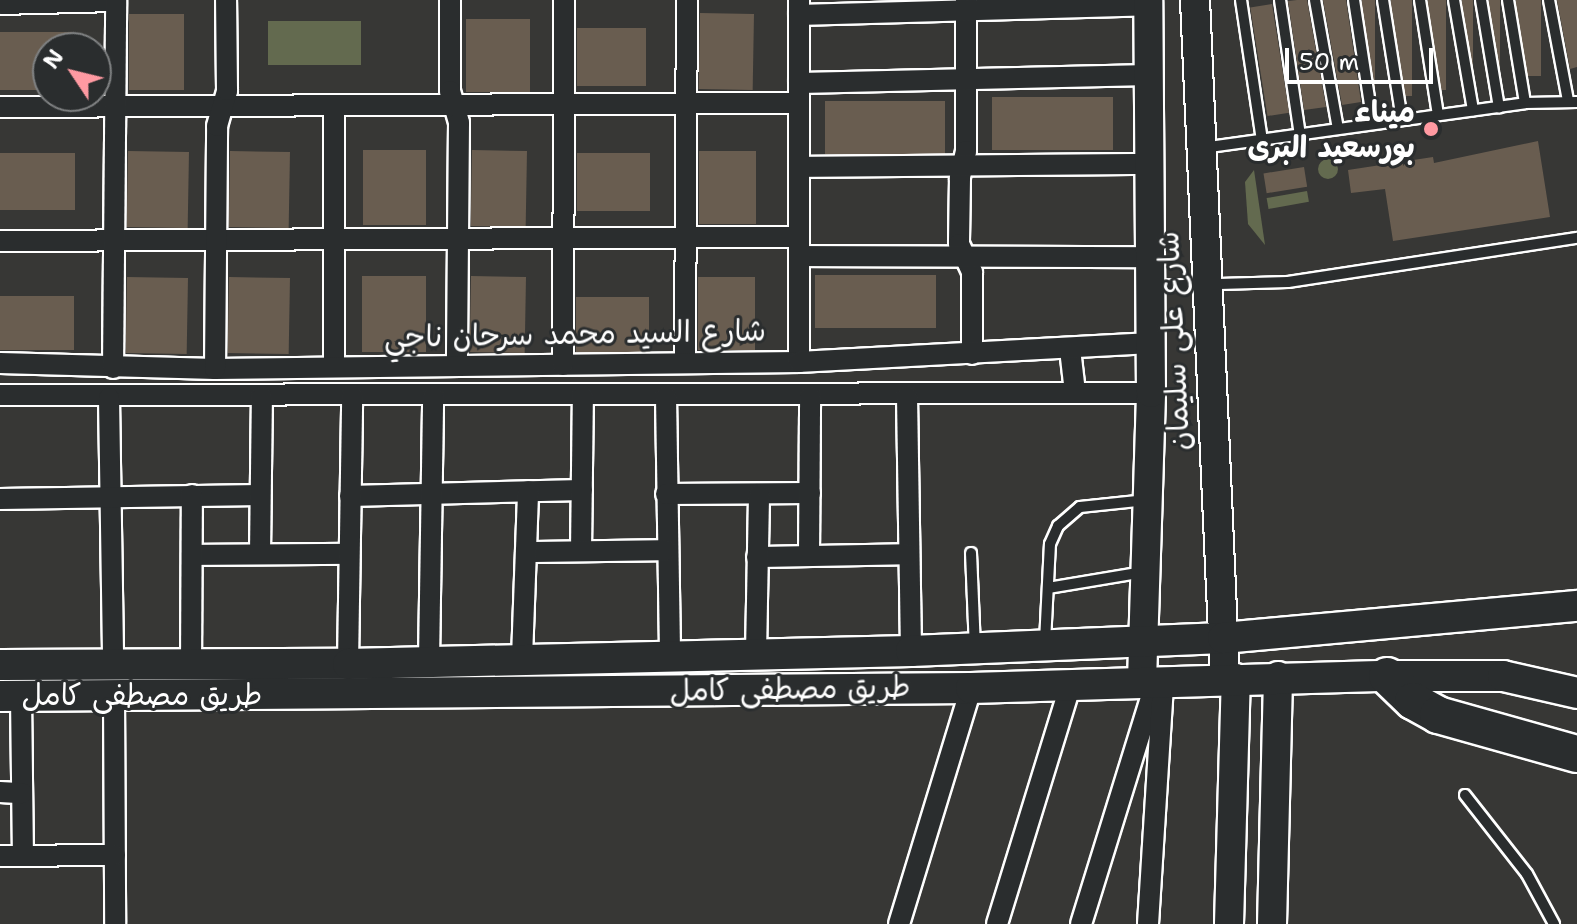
<!DOCTYPE html>
<html>
<head>
<meta charset="utf-8">
<style>
  body { margin:0 }
  #map { position:relative; width:1577px; height:924px; overflow:hidden; background:#373735; font-family:"Shantell Sans","Playpen Sans Arabic",sans-serif }
  div>[style] { position:absolute }
  [style*='--x'] { left:calc(var(--x)*1px); top:calc(var(--y)*1px); width:calc(var(--w)*1px); rotate:calc(var(--a)*1deg) }
  .green>* { inset:0; background:#636a4f; transform-origin:0 0 }
  .round { border-radius:50% }
  .building>* { inset:0; background:#695d50; transform-origin:0 0 }
  .roads { filter:drop-shadow(2px 0 #fff) drop-shadow(-2px 0 #fff) drop-shadow(0 2px #fff) drop-shadow(0 -2px #fff) }
  .lane>* { height:10px; margin:-5px; padding:0 5px; transform-origin:5px; border-radius:5px; background:#2a2d2e }
  .street>* { height:20px; margin:-10px; padding:0 10px; transform-origin:10px; border-radius:10px; background:#2a2d2e }
  .secondary>* { height:28px; margin:-14px; padding:0 14px; transform-origin:14px; border-radius:14px; background:#2a2d2e }
  .primary>* { height:30px; margin:-15px; padding:0 15px; transform-origin:15px; border-radius:15px; background:#2a2d2e }
  .highway>* { height:36px; margin:-18px; padding:0 18px; transform-origin:18px; border-radius:18px; background:#2a2d2e }
  .dots>* { width:22px; height:22px; translate:-50% -50%; box-sizing:border-box; border:4px solid #2a2d2e; border-radius:50% }
  span { translate:-50% -50%; white-space:nowrap; text-align:center; line-height:1.15; -webkit-text-stroke:6px #2a2d2e; paint-order:stroke }
  .poi-label { font-size:30px; color:#fff; font-weight:700 }
  .right { translate:-100% -50%; text-align:right }
  .street-label { font-size:30px; color:#fff }
  .north { position:absolute; left:32px; top:32px; width:80px; height:80px; box-sizing:border-box; background:#2a2d2e; border:2px solid #7f8182; border-radius:50%; rotate:305deg; font-size:22px; font-weight:700; line-height:32px; text-align:center; color:#fff }
  .north::after { content:''; display:block; margin:auto; width:28px; height:36px; background:#ff9aa2; clip-path:polygon(50% 0,100% 100%,50% 72%,0 100%) }
  .scale { position:absolute; left:1285px; top:48px; width:148px; height:36px; box-sizing:border-box; border:4px solid #fff; border-top:0; padding-left:10px; font-size:24px; line-height:28px; white-space:nowrap; color:#fff; -webkit-text-stroke:6px #2a2d2e; paint-order:stroke }
</style>
</head>
<body>
<div id="map">
  <div class="green">
    <div style="left:268px;top:21px;width:93px;height:44px"></div>
    <div class="round" style="left:1318px;top:159px;width:20px;height:20px"></div>
    <div style="clip-path:polygon(1254px 170px,1265px 245px,1248px 224px,1245px 182px)"></div>
    <div style="left:1307px;top:191px;width:11px;height:41px;rotate:80deg"></div>
  </div>
  <div class="building">
    <div style="clip-path:polygon(1297px 0,1307px 0,1326px 107px,1304px 110px,1288px 1px)"></div>
    <div style="clip-path:polygon(1323px 0,1346px 0,1361px 102px,1342px 105px)"></div>
    <div style="left:1362px;top:0;width:13px;height:100px"></div>
    <div style="left:1391px;top:0;width:21px;height:96px"></div>
    <div style="left:1428px;top:0;width:18px;height:90px"></div>
    <div style="left:1462px;top:0;width:11px;height:84px"></div>
    <div style="left:1489px;top:0;width:11px;height:80px"></div>
    <div style="left:1516px;top:0;width:25px;height:76px"></div>
    <div style="clip-path:polygon(1557px 0,1577px 0,1577px 67px,1570px 69px)"></div>
    <div style="left:1272px;top:4px;width:110px;height:22px;rotate:81deg"></div>
    <div style="left:700px;top:13px;width:54px;height:76px;rotate:1deg"></div>
    <div style="left:129px;top:14px;width:55px;height:76px"></div>
    <div style="left:466px;top:19px;width:64px;height:73px"></div>
    <div style="left:646px;top:28px;width:58px;height:69px;rotate:90deg"></div>
    <div style="clip-path:polygon(0 32px,72px 32px,72px 48px,48px 48px,48px 90px,0 90px)"></div>
    <div style="left:992px;top:97px;width:121px;height:53px"></div>
    <div style="left:825px;top:101px;width:120px;height:53px"></div>
    <div style="clip-path:polygon(1538px 141px,1550px 217px,1393px 241px,1385px 189px,1351px 193px,1348px 170px,1433px 157px,1434px 163px)"></div>
    <div style="left:363px;top:150px;width:63px;height:75px"></div>
    <div style="left:472px;top:150px;width:55px;height:76px;rotate:1deg"></div>
    <div style="left:128px;top:151px;width:61px;height:76px;rotate:1deg"></div>
    <div style="left:230px;top:151px;width:60px;height:76px;rotate:1deg"></div>
    <div style="left:699px;top:151px;width:57px;height:73px"></div>
    <div style="left:0;top:153px;width:75px;height:57px"></div>
    <div style="left:577px;top:153px;width:73px;height:58px"></div>
    <div style="left:1304px;top:167px;width:20px;height:41px;rotate:81deg"></div>
    <div style="left:815px;top:275px;width:121px;height:53px"></div>
    <div style="left:362px;top:276px;width:64px;height:76px"></div>
    <div style="left:471px;top:276px;width:55px;height:76px;rotate:1deg"></div>
    <div style="left:127px;top:277px;width:61px;height:76px;rotate:1deg"></div>
    <div style="left:229px;top:277px;width:61px;height:76px;rotate:1deg"></div>
    <div style="left:698px;top:277px;width:57px;height:73px"></div>
    <div style="left:0;top:296px;width:74px;height:54px"></div>
    <div style="left:576px;top:297px;width:73px;height:55px"></div>
  </div>
  <div class="roads">
    <div class="lane">
      <div style="--x:1241;--y:0;--w:142;--a:81.5"></div>
      <div style="--x:1280;--y:0;--w:136;--a:81.6"></div>
      <div style="--x:1315;--y:0;--w:131;--a:79.9"></div>
      <div style="--x:1354;--y:0;--w:125;--a:81.3"></div>
      <div style="--x:1383;--y:0;--w:121;--a:81"></div>
      <div style="--x:1420;--y:0;--w:116;--a:81.1"></div>
      <div style="--x:1454;--y:0;--w:112;--a:80.2"></div>
      <div style="--x:1481;--y:0;--w:109;--a:80.5"></div>
      <div style="--x:1508;--y:0;--w:104;--a:80.6"></div>
      <div style="--x:1549;--y:0;--w:103;--a:79.3"></div>
      <div style="--x:1202;--y:148;--w:326;--a:-7.9"></div>
      <div style="--x:1525;--y:103;--w:52;--a:-1.1"></div>
      <div style="--x:1150;--y:286;--w:138;--a:-1.7"></div>
      <div style="--x:1288;--y:282;--w:292;--a:-8.7"></div>
      <div style="--x:971;--y:553;--w:94;--a:87.6"></div>
      <div style="--x:1048;--y:588;--w:97;--a:-9.5"></div>
      <div style="--x:1045;--y:642;--w:98;--a:-87.1"></div>
      <div style="--x:1050;--y:544;--w:20;--a:-66"></div>
      <div style="--x:1058;--y:526;--w:29;--a:-41"></div>
      <div style="--x:1080;--y:507;--w:67;--a:-6"></div>
      <div style="--x:1465;--y:795;--w:100;--a:51.9"></div>
      <div style="--x:1527;--y:874;--w:57;--a:61.6"></div>
    </div>
    <div class="street">
      <div style="--x:450;--y:0;--w:91;--a:90"></div>
      <div style="--x:450;--y:91;--w:33;--a:74"></div>
      <div style="--x:459;--y:123;--w:243;--a:90.5"></div>
      <div style="--x:966;--y:0;--w:151;--a:90"></div>
      <div style="--x:966;--y:151;--w:28;--a:103"></div>
      <div style="--x:960;--y:178;--w:66;--a:90.9"></div>
      <div style="--x:959;--y:244;--w:31;--a:65"></div>
      <div style="--x:972;--y:272;--w:82;--a:90"></div>
      <div style="--x:0;--y:4;--w:116;--a:-1.5"></div>
      <div style="--x:799;--y:15;--w:349;--a:-1.6"></div>
      <div style="--x:799;--y:83;--w:351;--a:-1.3"></div>
      <div style="--x:334;--y:105;--w:262;--a:90"></div>
      <div style="--x:0;--y:107;--w:799;--a:-0.29"></div>
      <div style="--x:799;--y:167;--w:352;--a:-0.5"></div>
      <div style="--x:0;--y:241;--w:799;--a:-0.29"></div>
      <div style="--x:799;--y:256;--w:350;--a:0.2"></div>
      <div style="--x:1070;--y:349;--w:43;--a:83.4"></div>
      <div style="--x:685;--y:362;--w:362;--a:-89.7"></div>
      <div style="--x:799;--y:362;--w:362;--a:-90"></div>
      <div style="--x:0;--y:363;--w:215;--a:1.6"></div>
      <div style="--x:215;--y:369;--w:584;--a:-0.69"></div>
      <div style="--x:799;--y:362;--w:352;--a:-3.1"></div>
      <div style="--x:563;--y:365;--w:365;--a:-89.8"></div>
      <div style="--x:113;--y:368;--w:368;--a:-89.5"></div>
      <div style="--x:215;--y:369;--w:243;--a:-89.5"></div>
      <div style="--x:217;--y:126;--w:37;--a:-74"></div>
      <div style="--x:227;--y:90;--w:90;--a:-90.6"></div>
      <div style="--x:0;--y:395;--w:1151;--a:-0.1"></div>
      <div style="--x:666;--y:396;--w:257;--a:89.1"></div>
      <div style="--x:907;--y:396;--w:255;--a:89.1"></div>
      <div style="--x:109;--y:398;--w:266;--a:89.1"></div>
      <div style="--x:666;--y:494;--w:144;--a:-0.4"></div>
      <div style="--x:350;--y:496;--w:232;--a:-1.5"></div>
      <div style="--x:0;--y:499;--w:260;--a:-0.9"></div>
      <div style="--x:581;--y:551;--w:155;--a:-89.3"></div>
      <div style="--x:526;--y:552;--w:141;--a:-0.8"></div>
      <div style="--x:260;--y:554;--w:157;--a:-89.3"></div>
      <div style="--x:192;--y:555;--w:155;--a:-0.4"></div>
      <div style="--x:809;--y:556;--w:160;--a:-89.6"></div>
      <div style="--x:757;--y:557;--w:151;--a:-1.1"></div>
      <div style="--x:756;--y:653;--w:159;--a:-88.9"></div>
      <div style="--x:522;--y:658;--w:167;--a:-87.9"></div>
      <div style="--x:429;--y:661;--w:265;--a:-89.1"></div>
      <div style="--x:348;--y:664;--w:269;--a:-89.1"></div>
      <div style="--x:191;--y:666;--w:171;--a:-89.7"></div>
      <div style="--x:21;--y:696;--w:160;--a:89.3"></div>
      <div style="--x:114;--y:696;--w:228;--a:89.7"></div>
      <div style="--x:0;--y:792;--w:22;--a:3"></div>
      <div style="--x:0;--y:856;--w:115;--a:-0.5"></div>
      <div style="--x:899;--y:924;--w:247;--a:-73"></div>
      <div style="--x:997;--y:924;--w:251;--a:-72.9"></div>
      <div style="--x:1081;--y:924;--w:254;--a:-72.8"></div>
      <div style="--x:1148;--y:924;--w:239;--a:-86.4"></div>
    </div>
    <div class="secondary">
      <div style="--x:1195;--y:0;--w:679;--a:87.47"></div>
      <div style="--x:1142;--y:681;--w:288;--a:-88.2"></div>
      <div style="--x:1151;--y:393;--w:393;--a:-90.4"></div>
      <div style="--x:1229;--y:924;--w:246;--a:-88.4"></div>
      <div style="--x:1272;--y:924;--w:248;--a:-88.6"></div>
    </div>
    <div class="primary">
      <div style="--x:0;--y:665;--w:348;--a:-0.2"></div>
      <div style="--x:348;--y:664;--w:563;--a:-1.32"></div>
      <div style="--x:911;--y:651;--w:312;--a:-2.4"></div>
      <div style="--x:1223;--y:638;--w:355;--a:-5.2"></div>
      <div style="--x:0;--y:696;--w:971;--a:-0.47"></div>
      <div style="--x:971;--y:688;--w:416;--a:-1.7"></div>
      <div style="--x:1387;--y:676;--w:116;--a:0"></div>
      <div style="--x:1503;--y:676;--w:76;--a:12.9"></div>
    </div>
    <div class="highway">
      <div style="--x:1387;--y:676;--w:36;--a:44"></div>
      <div style="--x:1413;--y:701;--w:29;--a:29"></div>
      <div style="--x:1438;--y:715;--w:144;--a:15.7"></div>
    </div>
  </div>
  <div class="dots">
    <div style="left:1431px;top:129px;background:#ff9aa2"></div>
  </div>
  <div class="poi-label">
    <span class="right" style="left:1415px;top:129px">ميناء<br>بورسعيد البرى</span>
  </div>
  <div class="street-label">
    <span style="left:575px;top:334px;rotate:-1deg">شارع السيد محمد سرحان ناجي</span>
    <span style="left:1174px;top:341px;rotate:-93deg">شارع على سليمان</span>
    <span style="left:790px;top:689px;rotate:-1deg">طريق مصطفى كامل</span>
    <span style="left:142px;top:695px">طريق مصطفى كامل</span>
  </div>
  <div class="north">N</div>
  <div class="scale">50 m</div>
</div>
</body>
</html>
